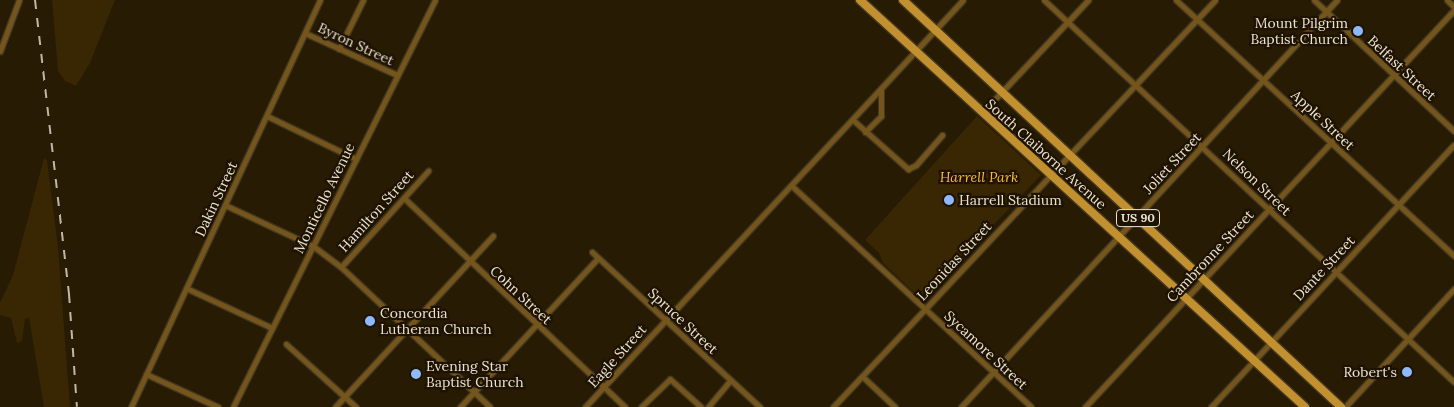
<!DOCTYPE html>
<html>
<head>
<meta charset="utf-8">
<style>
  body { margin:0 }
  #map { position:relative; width:1454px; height:407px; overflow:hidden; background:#281b04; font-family:Lora,serif }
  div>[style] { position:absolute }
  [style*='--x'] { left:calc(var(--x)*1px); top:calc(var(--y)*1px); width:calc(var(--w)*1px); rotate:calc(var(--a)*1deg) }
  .green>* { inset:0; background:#392602 }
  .roads { filter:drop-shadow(1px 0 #433721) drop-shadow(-1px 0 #433721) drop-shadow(0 1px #433721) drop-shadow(0 -1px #433721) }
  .street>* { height:5px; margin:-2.5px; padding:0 2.5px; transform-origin:2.5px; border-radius:2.5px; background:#74561d }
  .primary>* { height:8px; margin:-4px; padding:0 4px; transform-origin:4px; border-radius:4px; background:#c39030 }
  .rail>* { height:2px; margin-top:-1px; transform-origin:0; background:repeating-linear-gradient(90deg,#c1b7a7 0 9px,transparent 0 18px) }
  .dots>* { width:14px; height:14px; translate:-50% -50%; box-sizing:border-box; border:2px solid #1e1200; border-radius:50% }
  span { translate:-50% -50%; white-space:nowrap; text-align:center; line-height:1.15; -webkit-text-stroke:4.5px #1e1200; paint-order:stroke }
  .shield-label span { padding:1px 4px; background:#1e1200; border:1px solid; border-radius:4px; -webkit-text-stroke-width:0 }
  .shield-label { font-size:12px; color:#ebe3d5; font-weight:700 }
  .poi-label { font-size:14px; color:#ebe3d5 }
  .right { translate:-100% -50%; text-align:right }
  .left { translate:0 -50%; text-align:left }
  .street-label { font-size:14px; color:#ebe3d5 }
  .park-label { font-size:14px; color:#fcba3c; font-style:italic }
</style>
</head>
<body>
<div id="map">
  <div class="green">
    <div style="clip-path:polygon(52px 0,115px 0,90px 63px,76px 86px,65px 81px,58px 71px)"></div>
    <div style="clip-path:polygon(977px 116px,1041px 175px,922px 300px,883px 263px,879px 253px,865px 240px)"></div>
    <div style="clip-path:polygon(44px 158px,47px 160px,58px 247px,70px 407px,44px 407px,29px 318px,25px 319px,22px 341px,17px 343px,11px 318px,0 315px,0 303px,13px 275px)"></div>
  </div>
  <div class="roads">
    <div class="street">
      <div style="--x:1044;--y:0;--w:560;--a:42.98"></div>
      <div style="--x:1176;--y:0;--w:378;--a:42.6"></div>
      <div style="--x:1314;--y:0;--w:192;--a:43.1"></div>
      <div style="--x:1447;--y:0;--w:10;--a:45"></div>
      <div style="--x:305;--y:33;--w:101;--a:24.5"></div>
      <div style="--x:339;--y:49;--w:55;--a:-63.9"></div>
      <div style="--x:0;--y:51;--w:54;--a:-69.6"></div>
      <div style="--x:982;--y:113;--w:155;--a:-46.8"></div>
      <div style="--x:267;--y:116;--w:99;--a:25.8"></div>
      <div style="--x:853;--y:120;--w:74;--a:41.7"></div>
      <div style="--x:908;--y:169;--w:9;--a:-27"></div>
      <div style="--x:916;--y:165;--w:40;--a:-49"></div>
      <div style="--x:865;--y:132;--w:23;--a:-45"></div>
      <div style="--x:881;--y:116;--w:27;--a:-90"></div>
      <div style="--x:793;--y:187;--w:324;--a:42.7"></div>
      <div style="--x:404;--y:198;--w:304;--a:43.4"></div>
      <div style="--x:225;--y:205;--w:97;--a:25"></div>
      <div style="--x:313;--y:246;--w:35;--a:37"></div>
      <div style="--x:341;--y:267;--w:204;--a:43.2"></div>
      <div style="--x:592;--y:252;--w:229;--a:42.7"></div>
      <div style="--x:341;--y:267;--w:130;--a:-47.8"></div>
      <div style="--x:186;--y:288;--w:95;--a:24.9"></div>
      <div style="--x:286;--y:344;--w:94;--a:42"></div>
      <div style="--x:146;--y:374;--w:79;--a:24.6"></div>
      <div style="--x:863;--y:377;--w:44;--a:43.2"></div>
      <div style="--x:131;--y:407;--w:449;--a:-65.1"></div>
      <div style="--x:233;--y:407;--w:454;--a:-63.6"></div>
      <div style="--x:335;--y:407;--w:233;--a:-47.3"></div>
      <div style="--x:460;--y:407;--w:203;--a:-47.2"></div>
      <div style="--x:585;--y:407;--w:555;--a:-47.12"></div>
      <div style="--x:641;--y:407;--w:40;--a:-44"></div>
      <div style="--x:670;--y:379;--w:42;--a:42.1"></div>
      <div style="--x:708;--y:407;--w:35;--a:-50"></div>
      <div style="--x:833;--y:407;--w:558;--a:-46.81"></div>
      <div style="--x:961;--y:407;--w:554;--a:-47.27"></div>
      <div style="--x:1085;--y:407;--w:542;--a:-47.09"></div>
      <div style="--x:1211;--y:407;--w:357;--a:-47.2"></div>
      <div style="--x:1345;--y:407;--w:161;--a:-47.3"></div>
    </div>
    <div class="primary">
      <div style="--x:860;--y:0;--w:603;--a:42.45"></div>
      <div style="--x:903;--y:0;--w:598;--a:42.9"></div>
    </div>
  </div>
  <div class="rail">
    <div style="--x:35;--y:0;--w:296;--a:83.4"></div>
    <div style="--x:69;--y:294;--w:113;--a:86"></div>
  </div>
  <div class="dots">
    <div style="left:1358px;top:31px;background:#8eb9fc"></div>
    <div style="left:949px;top:200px;background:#8eb9fc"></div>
    <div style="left:370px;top:321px;background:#8eb9fc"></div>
    <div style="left:1407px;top:372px;background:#8eb9fc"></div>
    <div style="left:416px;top:374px;background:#8eb9fc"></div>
  </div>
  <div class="shield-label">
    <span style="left:1138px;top:218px">US 90</span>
  </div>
  <div class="poi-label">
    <span class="right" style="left:1348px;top:31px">Mount Pilgrim<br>Baptist Church</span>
    <span class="left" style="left:959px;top:200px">Harrell Stadium</span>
    <span class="left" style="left:380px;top:321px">Concordia<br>Lutheran Church</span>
    <span class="left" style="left:426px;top:374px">Evening Star<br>Baptist Church</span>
    <span class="right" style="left:1397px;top:372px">Robert's</span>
  </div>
  <div class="street-label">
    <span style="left:356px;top:44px;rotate:25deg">Byron Street</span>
    <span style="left:1402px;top:68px;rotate:43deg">Belfast Street</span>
    <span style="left:1323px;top:120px;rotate:43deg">Apple Street</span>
    <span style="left:1046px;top:154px;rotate:42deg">South Claiborne Avenue</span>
    <span style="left:1172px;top:163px;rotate:-47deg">Joliet Street</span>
    <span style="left:1257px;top:182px;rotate:44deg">Nelson Street</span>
    <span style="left:324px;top:198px;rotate:-64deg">Monticello Avenue</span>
    <span style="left:216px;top:199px;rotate:-65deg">Dakin Street</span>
    <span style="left:376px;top:211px;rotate:-48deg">Hamilton Street</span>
    <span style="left:1210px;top:256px;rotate:-47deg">Cambronne Street</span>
    <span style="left:954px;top:261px;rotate:-47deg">Leonidas Street</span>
    <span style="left:1324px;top:268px;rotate:-47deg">Dante Street</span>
    <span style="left:521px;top:295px;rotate:43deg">Cohn Street</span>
    <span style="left:683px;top:321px;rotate:43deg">Spruce Street</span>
    <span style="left:986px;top:350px;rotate:43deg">Sycamore Street</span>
    <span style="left:617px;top:356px;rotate:-48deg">Eagle Street</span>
  </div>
  <div class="park-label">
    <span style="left:979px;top:177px">Harrell Park</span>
  </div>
</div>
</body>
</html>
